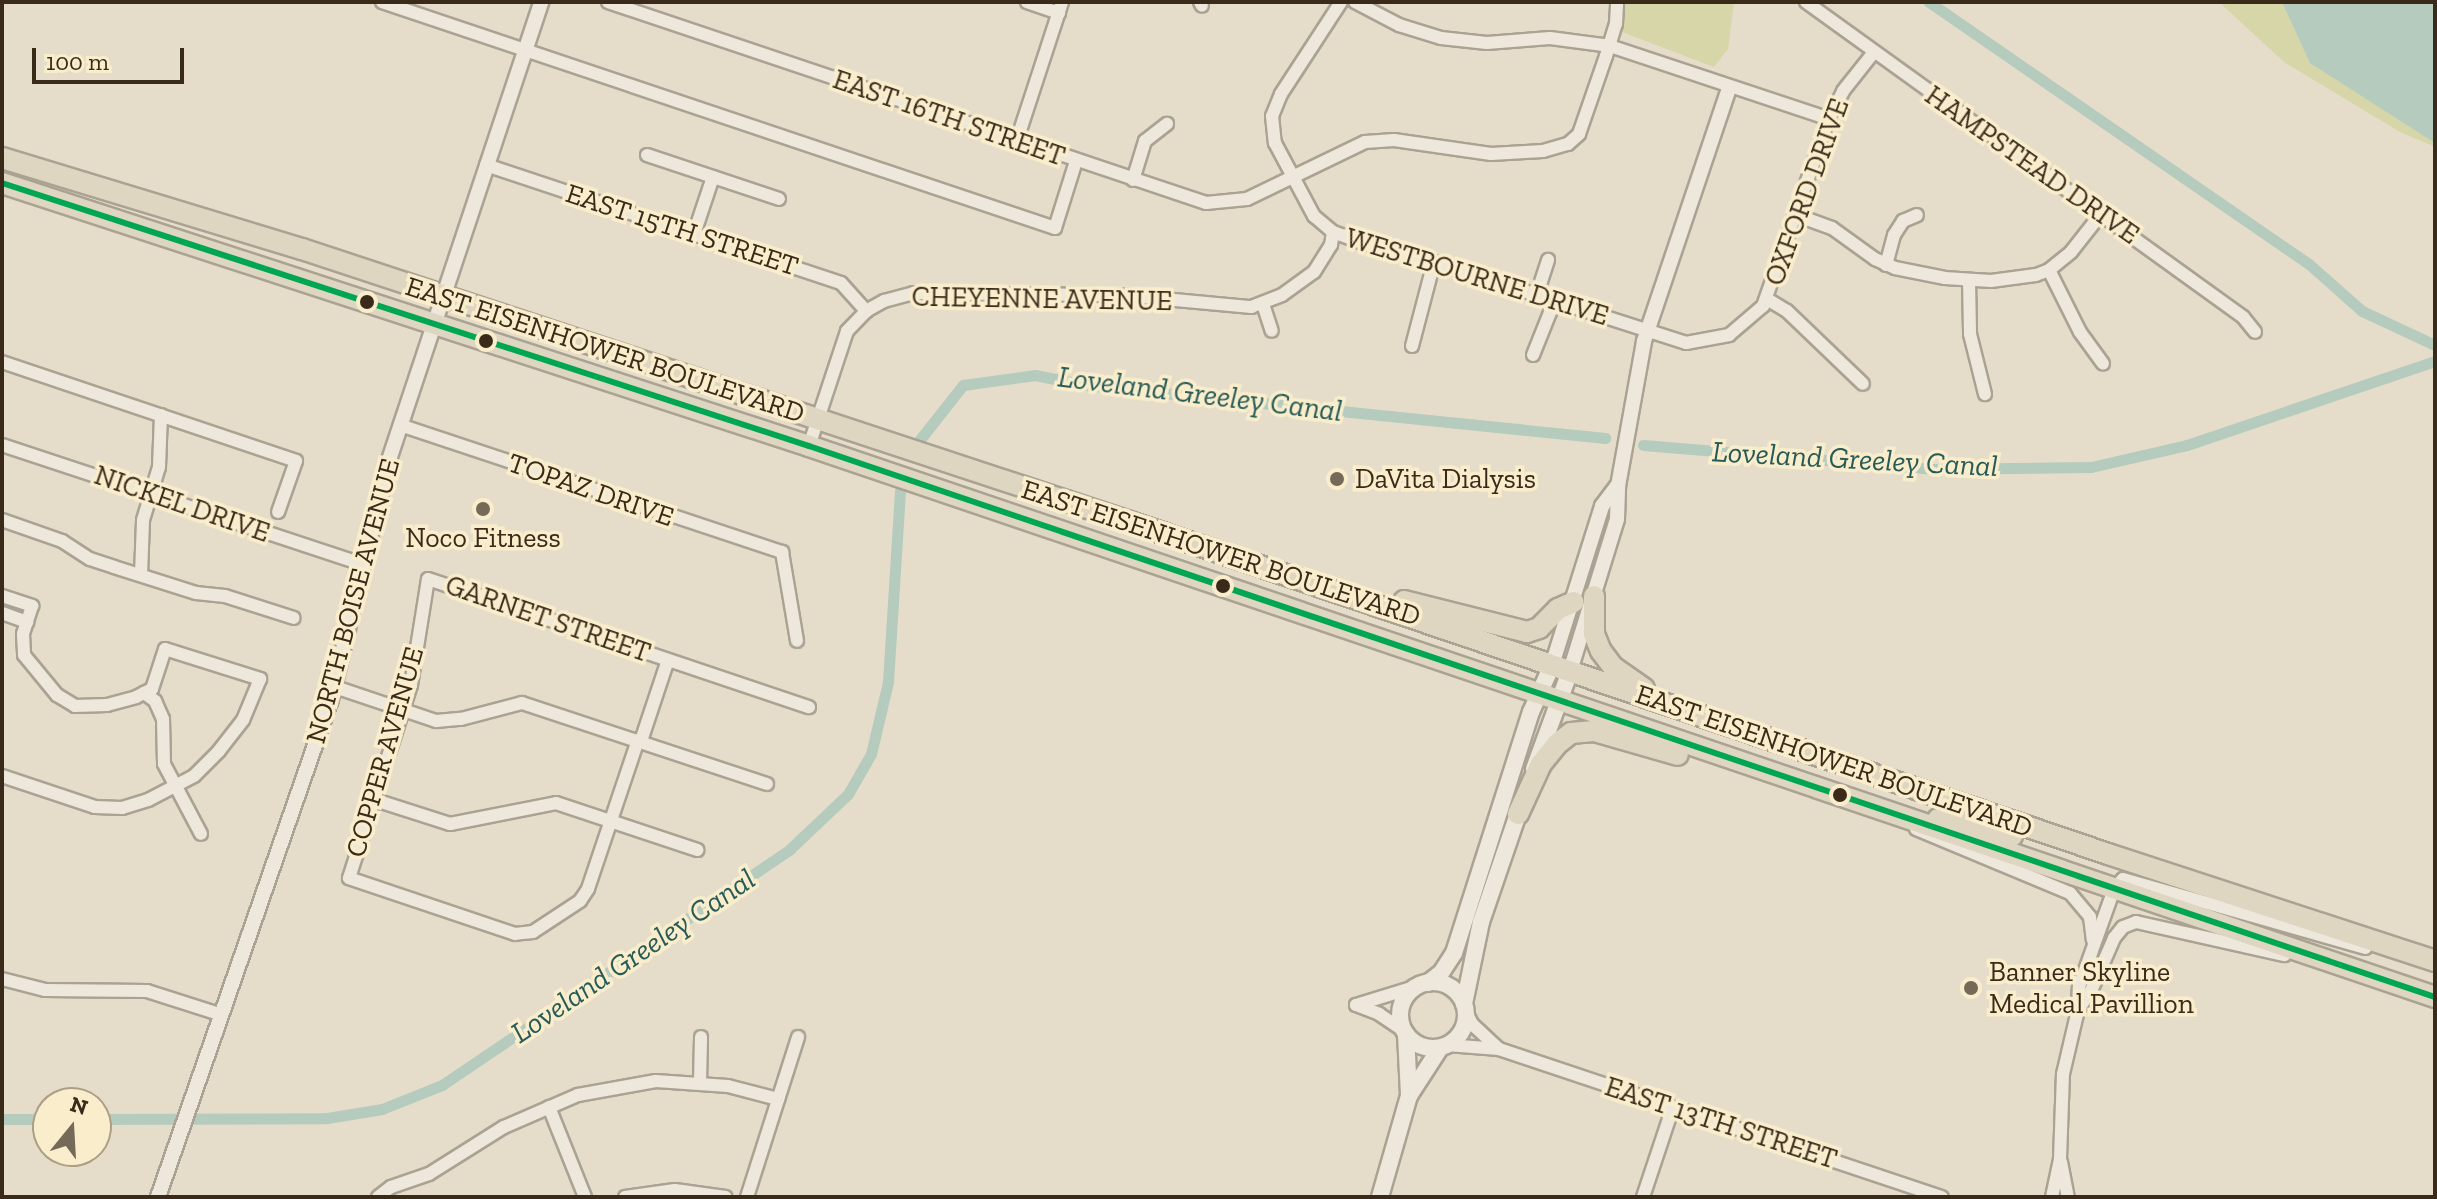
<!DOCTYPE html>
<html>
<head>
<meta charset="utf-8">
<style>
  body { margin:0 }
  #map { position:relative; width:2437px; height:1199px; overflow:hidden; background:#e5ddc9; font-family:"Zilla Slab",serif }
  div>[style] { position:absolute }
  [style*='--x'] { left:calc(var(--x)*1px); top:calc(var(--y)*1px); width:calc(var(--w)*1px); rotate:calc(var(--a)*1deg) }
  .green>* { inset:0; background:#d6d6a9 }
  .water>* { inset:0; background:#b5cbbe }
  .canal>* { height:11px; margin:-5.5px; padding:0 5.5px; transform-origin:5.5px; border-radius:5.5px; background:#b5cbbe }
  .roads { filter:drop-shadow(2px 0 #aaa293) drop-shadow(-2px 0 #aaa293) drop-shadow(0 2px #aaa293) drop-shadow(0 -2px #aaa293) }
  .minor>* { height:12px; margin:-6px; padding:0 6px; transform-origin:6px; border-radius:6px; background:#ede8db }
  .tertiary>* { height:14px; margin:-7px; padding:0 7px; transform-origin:7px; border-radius:7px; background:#ede8db }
  .secondary>* { height:16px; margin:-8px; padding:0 8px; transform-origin:8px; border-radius:8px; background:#ede8db }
  .secondary>.ring { margin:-8px; padding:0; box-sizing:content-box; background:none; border:16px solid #ede8db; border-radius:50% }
  .trunk>* { height:20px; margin:-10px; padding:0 10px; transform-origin:10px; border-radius:10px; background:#dfd6c2 }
  .bus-1>* { height:6px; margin:-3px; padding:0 3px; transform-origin:3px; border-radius:3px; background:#00a651 }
  .dots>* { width:22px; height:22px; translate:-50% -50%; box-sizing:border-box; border:4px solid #f9edcc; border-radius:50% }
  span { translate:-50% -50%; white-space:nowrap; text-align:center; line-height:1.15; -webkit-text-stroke:7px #f9edcc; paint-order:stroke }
  .street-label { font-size:28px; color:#392a1a }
  .poi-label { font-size:28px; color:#392a1a }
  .left { translate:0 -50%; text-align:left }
  .water-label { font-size:30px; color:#275b58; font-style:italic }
  .frame { position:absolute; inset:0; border:4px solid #392a1a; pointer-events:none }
  .north { position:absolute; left:32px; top:1087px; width:80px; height:80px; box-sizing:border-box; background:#f9edcc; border:2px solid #ac9f85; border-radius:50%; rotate:18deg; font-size:22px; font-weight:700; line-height:32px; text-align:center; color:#392a1a }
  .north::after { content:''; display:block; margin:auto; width:28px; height:36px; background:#756957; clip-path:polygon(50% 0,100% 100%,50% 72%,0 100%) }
  .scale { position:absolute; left:32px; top:48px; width:152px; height:36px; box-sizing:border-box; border:4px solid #392a1a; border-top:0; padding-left:10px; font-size:24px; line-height:28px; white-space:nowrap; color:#392a1a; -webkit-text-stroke:6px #f9edcc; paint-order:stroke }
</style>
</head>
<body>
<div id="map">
  <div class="green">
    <div style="clip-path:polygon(1625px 2px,1734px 2px,1728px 49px,1714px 67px,1622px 32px)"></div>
    <div style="clip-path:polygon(2219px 2px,2435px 2px,2435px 147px,2400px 132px,2284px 62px)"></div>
  </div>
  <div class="water">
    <div style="clip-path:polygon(2282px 2px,2435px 2px,2435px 143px,2310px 63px)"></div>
  </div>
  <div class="canal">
    <div style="--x:1929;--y:2;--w:462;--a:34.6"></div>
    <div style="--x:2309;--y:264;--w:71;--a:41.6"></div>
    <div style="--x:2362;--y:311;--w:81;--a:25"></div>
    <div style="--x:918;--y:442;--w:73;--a:-51.7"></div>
    <div style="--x:963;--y:385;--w:73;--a:-7.9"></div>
    <div style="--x:1035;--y:375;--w:51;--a:11.3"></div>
    <div style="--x:1085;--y:385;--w:523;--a:5.82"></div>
    <div style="--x:1643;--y:445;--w:292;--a:4.7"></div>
    <div style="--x:1934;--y:469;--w:157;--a:-0.7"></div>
    <div style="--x:2091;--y:467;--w:98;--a:-12.9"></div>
    <div style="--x:2187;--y:445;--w:262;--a:-18.7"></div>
    <div style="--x:2;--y:1119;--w:46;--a:0"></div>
    <div style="--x:96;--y:1119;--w:231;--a:-0.2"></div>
    <div style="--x:327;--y:1118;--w:56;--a:-9.3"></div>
    <div style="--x:382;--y:1109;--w:65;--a:-21.8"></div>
    <div style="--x:442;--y:1085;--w:420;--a:-34.1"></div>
    <div style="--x:790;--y:849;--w:80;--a:-43.5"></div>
    <div style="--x:848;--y:794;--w:46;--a:-60.1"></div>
    <div style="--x:871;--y:754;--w:74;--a:-76.7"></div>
    <div style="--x:888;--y:682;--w:191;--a:-86.4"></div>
  </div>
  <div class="roads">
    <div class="minor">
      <div style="--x:382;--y:2;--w:710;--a:18.56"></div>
      <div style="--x:1055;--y:228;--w:70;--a:-72.6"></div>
      <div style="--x:608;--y:2;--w:631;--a:18.58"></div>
      <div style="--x:1206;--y:203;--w:41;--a:-5.6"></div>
      <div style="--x:1247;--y:199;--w:131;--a:-25.8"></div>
      <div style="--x:1365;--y:142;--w:29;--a:-4"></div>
      <div style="--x:1394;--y:140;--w:98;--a:8.2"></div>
      <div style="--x:1491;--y:154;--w:52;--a:-3.3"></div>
      <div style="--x:1543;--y:151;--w:26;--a:-16"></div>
      <div style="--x:1568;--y:144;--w:15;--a:-42"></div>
      <div style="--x:1579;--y:134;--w:83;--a:-70.9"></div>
      <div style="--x:1606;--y:56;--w:34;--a:-73"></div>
      <div style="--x:1616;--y:24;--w:22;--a:-87"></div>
      <div style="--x:1027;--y:2;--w:34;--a:19"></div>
      <div style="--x:1200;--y:2;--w:4;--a:63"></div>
      <div style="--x:1341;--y:2;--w:110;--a:123.1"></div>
      <div style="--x:1281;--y:94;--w:24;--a:112"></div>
      <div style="--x:1272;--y:116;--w:27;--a:84"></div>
      <div style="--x:1275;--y:143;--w:83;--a:61.9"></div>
      <div style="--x:1314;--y:216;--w:25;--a:40"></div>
      <div style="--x:1333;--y:232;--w:30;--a:20"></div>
      <div style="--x:1361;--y:242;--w:76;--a:15.3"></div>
      <div style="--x:1434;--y:262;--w:265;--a:17.8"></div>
      <div style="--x:1686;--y:343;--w:44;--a:-10.5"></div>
      <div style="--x:1729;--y:335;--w:45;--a:-40.5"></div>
      <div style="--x:1763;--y:306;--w:198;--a:-70.6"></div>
      <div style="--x:1829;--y:119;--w:31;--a:-63"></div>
      <div style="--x:1843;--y:91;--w:50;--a:-51.5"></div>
      <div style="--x:1355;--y:2;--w:50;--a:27.6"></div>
      <div style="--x:1399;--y:25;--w:44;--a:17.2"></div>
      <div style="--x:1441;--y:38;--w:46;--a:6.2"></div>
      <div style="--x:1487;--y:43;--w:63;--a:-4.5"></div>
      <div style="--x:1550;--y:38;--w:61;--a:7.6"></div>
      <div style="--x:1610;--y:46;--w:231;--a:18.4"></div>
      <div style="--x:1806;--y:2;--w:539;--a:35.78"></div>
      <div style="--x:2243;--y:317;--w:19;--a:51"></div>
      <div style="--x:1017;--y:140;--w:145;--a:-71.9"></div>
      <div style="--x:647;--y:155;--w:139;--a:18.4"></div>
      <div style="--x:486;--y:165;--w:374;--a:18.4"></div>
      <div style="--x:841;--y:283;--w:38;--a:48"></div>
      <div style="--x:1133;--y:180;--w:41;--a:-72.9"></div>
      <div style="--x:1145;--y:141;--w:28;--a:-38"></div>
      <div style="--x:1796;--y:215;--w:38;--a:20"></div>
      <div style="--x:1832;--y:228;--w:53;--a:35.8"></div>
      <div style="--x:1875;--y:259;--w:22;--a:24"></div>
      <div style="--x:1895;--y:268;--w:51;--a:11.3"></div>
      <div style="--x:1945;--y:278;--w:46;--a:3.7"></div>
      <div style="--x:1991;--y:281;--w:45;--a:-7.6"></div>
      <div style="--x:2036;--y:275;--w:14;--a:-21"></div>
      <div style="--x:2049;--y:270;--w:28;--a:-39"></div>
      <div style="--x:2071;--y:252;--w:48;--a:-51.7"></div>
      <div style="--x:694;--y:234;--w:60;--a:-71.6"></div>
      <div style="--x:1886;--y:265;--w:31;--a:-75"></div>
      <div style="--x:1894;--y:235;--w:17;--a:-57"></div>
      <div style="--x:1903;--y:221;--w:15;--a:-23"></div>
      <div style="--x:2049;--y:270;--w:69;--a:63.4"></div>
      <div style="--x:2080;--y:332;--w:39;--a:54"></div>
      <div style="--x:1969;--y:280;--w:54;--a:88.9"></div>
      <div style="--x:1970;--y:334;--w:62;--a:76"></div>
      <div style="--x:1537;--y:294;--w:36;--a:-72"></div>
      <div style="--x:1767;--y:299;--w:23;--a:31"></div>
      <div style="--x:1787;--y:311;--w:105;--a:43.8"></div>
      <div style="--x:1263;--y:304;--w:28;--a:72"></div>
      <div style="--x:1412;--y:346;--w:87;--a:-75.3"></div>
      <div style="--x:1533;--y:355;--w:59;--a:-68.2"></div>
      <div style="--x:2;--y:362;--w:310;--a:18.6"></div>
      <div style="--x:296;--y:461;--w:54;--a:109.4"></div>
      <div style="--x:400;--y:425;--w:403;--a:18.4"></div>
      <div style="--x:782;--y:552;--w:90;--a:80.4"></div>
      <div style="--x:2;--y:445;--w:379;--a:18.3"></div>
      <div style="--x:809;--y:446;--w:121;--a:-71.7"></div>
      <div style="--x:847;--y:331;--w:28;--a:-46"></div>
      <div style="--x:866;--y:311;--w:21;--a:-29"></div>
      <div style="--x:884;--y:301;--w:30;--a:-15"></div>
      <div style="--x:913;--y:293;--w:208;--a:0.6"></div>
      <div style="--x:1121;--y:295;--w:131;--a:5.3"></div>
      <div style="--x:1251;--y:307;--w:33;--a:-21"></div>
      <div style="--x:1282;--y:295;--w:39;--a:-36"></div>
      <div style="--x:1314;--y:272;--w:32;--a:-58"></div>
      <div style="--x:1331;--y:245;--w:13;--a:-81"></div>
      <div style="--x:2;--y:520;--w:64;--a:19.3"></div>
      <div style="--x:62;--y:541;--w:33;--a:33"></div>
      <div style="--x:90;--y:559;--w:25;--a:18"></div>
      <div style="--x:114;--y:567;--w:86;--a:17.6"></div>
      <div style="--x:196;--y:593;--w:29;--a:6"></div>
      <div style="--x:225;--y:596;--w:72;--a:17.7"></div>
      <div style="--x:141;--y:575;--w:55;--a:-87.9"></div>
      <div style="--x:143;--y:520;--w:55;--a:-73.2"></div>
      <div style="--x:159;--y:467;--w:52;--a:-87.8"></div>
      <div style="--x:2;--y:596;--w:32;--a:18"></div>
      <div style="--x:32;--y:606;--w:29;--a:108"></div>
      <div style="--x:23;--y:634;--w:21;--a:87"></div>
      <div style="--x:24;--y:655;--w:52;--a:50.5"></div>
      <div style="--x:57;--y:695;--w:21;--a:31"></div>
      <div style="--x:75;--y:706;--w:32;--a:-2"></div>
      <div style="--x:107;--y:705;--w:30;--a:-15"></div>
      <div style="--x:136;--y:697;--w:18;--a:-27"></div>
      <div style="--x:152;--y:689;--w:42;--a:-72"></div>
      <div style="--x:165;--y:649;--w:100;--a:17.5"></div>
      <div style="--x:260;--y:679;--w:44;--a:112.5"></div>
      <div style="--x:243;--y:720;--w:39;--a:128"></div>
      <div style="--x:219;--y:751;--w:35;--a:135"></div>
      <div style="--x:194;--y:776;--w:52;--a:152.4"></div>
      <div style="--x:148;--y:800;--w:27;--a:163"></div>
      <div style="--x:122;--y:808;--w:27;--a:-178"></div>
      <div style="--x:95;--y:807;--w:98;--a:-161.6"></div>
      <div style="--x:2;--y:613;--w:27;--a:20"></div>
      <div style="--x:335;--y:687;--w:107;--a:18.6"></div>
      <div style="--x:436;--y:721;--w:25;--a:-5"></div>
      <div style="--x:461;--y:719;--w:63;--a:-14.7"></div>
      <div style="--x:522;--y:703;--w:258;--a:18.3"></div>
      <div style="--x:144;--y:693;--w:14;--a:36"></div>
      <div style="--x:155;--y:701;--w:20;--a:66"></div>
      <div style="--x:163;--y:719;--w:45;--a:88.7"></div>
      <div style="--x:164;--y:764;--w:79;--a:62.1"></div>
      <div style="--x:638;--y:740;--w:157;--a:108.6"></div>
      <div style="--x:588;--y:889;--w:14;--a:124"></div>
      <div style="--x:580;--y:901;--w:56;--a:146.6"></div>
      <div style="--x:533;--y:932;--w:18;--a:174"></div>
      <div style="--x:515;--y:934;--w:175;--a:-161.4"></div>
      <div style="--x:349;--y:878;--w:203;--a:-72.2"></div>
      <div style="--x:411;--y:685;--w:107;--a:-80.9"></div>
      <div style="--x:428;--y:579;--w:402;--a:18.6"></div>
      <div style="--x:641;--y:741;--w:85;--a:-71.6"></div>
      <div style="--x:372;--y:799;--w:82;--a:17.8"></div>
      <div style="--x:450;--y:824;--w:108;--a:-11.2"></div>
      <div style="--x:556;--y:803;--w:149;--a:18.4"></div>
      <div style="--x:1916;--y:829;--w:167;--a:22.6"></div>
      <div style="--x:2070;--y:893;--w:31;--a:50"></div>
      <div style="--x:2090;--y:917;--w:23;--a:83"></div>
      <div style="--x:2;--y:979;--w:44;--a:14.3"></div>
      <div style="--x:45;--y:990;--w:102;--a:0.6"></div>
      <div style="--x:147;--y:991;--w:79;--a:17.7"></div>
      <div style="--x:1356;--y:1005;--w:68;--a:-17.1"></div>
      <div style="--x:1356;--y:1005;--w:25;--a:21"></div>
      <div style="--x:1379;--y:1014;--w:30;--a:34"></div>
      <div style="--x:2078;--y:1010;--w:23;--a:-56"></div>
      <div style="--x:2091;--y:991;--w:58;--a:-66.5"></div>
      <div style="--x:2114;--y:938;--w:14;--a:-51"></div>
      <div style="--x:2123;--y:927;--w:14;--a:-21"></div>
      <div style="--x:2136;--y:922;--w:152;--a:12.6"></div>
      <div style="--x:1466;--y:1012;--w:13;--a:63"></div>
      <div style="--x:1472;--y:1024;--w:37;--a:43"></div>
      <div style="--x:1447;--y:1045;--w:52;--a:4.4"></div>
      <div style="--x:1499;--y:1049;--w:467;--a:18.5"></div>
      <div style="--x:700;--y:1082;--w:45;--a:-88.7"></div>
      <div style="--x:549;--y:1107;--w:97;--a:68.2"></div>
      <div style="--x:2061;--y:1162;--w:36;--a:79"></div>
      <div style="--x:378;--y:1197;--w:16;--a:-38"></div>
      <div style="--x:391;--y:1187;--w:40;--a:-18.9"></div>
      <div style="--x:429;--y:1174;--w:89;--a:-32.1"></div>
      <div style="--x:504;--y:1127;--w:81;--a:-23.4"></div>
      <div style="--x:578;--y:1095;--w:79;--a:-10.2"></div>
      <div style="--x:656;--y:1081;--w:72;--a:4"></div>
      <div style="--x:728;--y:1086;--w:52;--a:14.6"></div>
      <div style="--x:625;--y:1197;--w:50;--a:-8"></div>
      <div style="--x:675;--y:1190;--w:51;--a:7.8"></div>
      <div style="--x:747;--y:1197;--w:168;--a:-72.3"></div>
      <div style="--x:1643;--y:1197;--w:95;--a:-71.6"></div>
      <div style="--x:2052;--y:1197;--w:39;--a:-78"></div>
      <div style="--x:2060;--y:1159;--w:85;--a:-88"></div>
      <div style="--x:2063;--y:1074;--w:66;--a:-76.8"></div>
      <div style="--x:2078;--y:1010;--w:23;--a:-88"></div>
      <div style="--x:2079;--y:987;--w:104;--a:-70.3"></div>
      <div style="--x:2114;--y:889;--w:13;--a:-48"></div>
      <div style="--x:2123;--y:879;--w:252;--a:15.9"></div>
    </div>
    <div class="tertiary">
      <div style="--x:1552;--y:665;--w:167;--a:-72.5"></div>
      <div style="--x:1602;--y:506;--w:25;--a:-53"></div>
      <div style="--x:1570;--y:671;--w:159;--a:-72.8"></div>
      <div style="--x:1617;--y:519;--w:33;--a:-88"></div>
      <div style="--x:1618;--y:486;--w:147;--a:-79.8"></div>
      <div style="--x:1644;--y:341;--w:267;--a:-71.4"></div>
      <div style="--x:158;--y:1197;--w:527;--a:-70.84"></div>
      <div style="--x:331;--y:699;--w:243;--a:-76.4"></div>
      <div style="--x:388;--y:463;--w:486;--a:-71.6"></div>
    </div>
    <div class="secondary">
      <div style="--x:1534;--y:769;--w:104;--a:-69.8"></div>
      <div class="ring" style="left:1400px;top:982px;width:50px;height:50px"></div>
      <div style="--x:1428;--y:983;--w:16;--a:-38"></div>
      <div style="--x:1441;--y:973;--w:24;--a:-57"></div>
      <div style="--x:1454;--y:953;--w:253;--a:-72.3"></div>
      <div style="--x:1531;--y:712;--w:51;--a:-65.9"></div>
      <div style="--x:1464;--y:1004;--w:84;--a:-78.3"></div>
      <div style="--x:1481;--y:922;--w:127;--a:-71.1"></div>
      <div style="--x:1406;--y:1034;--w:62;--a:87.2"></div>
      <div style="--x:1380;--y:1197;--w:105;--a:-74"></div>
      <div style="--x:1409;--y:1096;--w:57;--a:-57.1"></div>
    </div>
    <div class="trunk">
      <div style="--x:2;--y:158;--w:313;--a:16.9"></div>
      <div style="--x:302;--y:249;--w:875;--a:18.25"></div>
      <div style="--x:1133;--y:523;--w:1030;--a:18.75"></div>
      <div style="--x:2108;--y:854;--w:344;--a:18.1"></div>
      <div style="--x:2;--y:183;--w:849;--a:18.05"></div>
      <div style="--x:809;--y:446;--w:1717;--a:18.72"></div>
      <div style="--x:1594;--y:596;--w:38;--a:90"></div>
      <div style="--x:1594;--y:634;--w:18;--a:68"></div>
      <div style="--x:1601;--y:651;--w:20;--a:53"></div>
      <div style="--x:1613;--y:667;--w:38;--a:35"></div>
      <div style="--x:1404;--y:601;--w:127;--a:14.1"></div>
      <div style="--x:1527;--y:632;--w:13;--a:-18"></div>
      <div style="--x:1539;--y:628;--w:27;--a:-45"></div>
      <div style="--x:1558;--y:609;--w:17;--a:-24"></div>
      <div style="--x:1518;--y:814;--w:55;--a:-65.3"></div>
      <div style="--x:1541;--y:764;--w:26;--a:-51"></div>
      <div style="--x:1557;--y:744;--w:18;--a:-38"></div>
      <div style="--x:1571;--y:733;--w:23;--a:-5"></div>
      <div style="--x:1594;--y:731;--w:87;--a:15.9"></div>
      <div style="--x:1938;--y:819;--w:76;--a:12.9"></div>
    </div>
  </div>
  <div class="bus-1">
    <div style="--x:2;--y:183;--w:849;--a:18.05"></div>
    <div style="--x:809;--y:446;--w:1717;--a:18.72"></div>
  </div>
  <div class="dots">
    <div style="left:367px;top:302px;background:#392a1a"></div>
    <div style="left:486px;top:341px;background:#392a1a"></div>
    <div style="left:1337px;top:479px;background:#756957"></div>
    <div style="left:483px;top:509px;background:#756957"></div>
    <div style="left:1223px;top:586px;background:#392a1a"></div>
    <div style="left:1840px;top:795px;background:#392a1a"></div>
    <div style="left:1971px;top:988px;background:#756957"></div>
  </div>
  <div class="street-label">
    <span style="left:949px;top:118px;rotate:19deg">EAST 16TH STREET</span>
    <span style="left:2032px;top:165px;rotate:35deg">HAMPSTEAD DRIVE</span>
    <span style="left:1807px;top:192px;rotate:-70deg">OXFORD DRIVE</span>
    <span style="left:682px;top:230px;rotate:18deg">EAST 15TH STREET</span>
    <span style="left:1477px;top:277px;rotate:17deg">WESTBOURNE DRIVE</span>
    <span style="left:1042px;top:299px;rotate:1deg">CHEYENNE AVENUE</span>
    <span style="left:605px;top:350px;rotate:18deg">EAST EISENHOWER BOULEVARD</span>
    <span style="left:591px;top:490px;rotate:19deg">TOPAZ DRIVE</span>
    <span style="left:182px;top:504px;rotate:19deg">NICKEL DRIVE</span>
    <span style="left:1221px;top:553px;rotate:18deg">EAST EISENHOWER BOULEVARD</span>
    <span style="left:353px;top:601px;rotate:-75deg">NORTH BOISE AVENUE</span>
    <span style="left:548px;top:619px;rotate:19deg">GARNET STREET</span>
    <span style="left:385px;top:752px;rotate:-74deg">COPPER AVENUE</span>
    <span style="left:1834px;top:761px;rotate:19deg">EAST EISENHOWER BOULEVARD</span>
    <span style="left:1721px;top:1123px;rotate:18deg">EAST 13TH STREET</span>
  </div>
  <div class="poi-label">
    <span class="left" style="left:1355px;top:479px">DaVita Dialysis</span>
    <span style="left:483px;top:538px">Noco Fitness</span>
    <span class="left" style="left:1989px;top:988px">Banner Skyline<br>Medical Pavillion</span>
  </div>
  <div class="water-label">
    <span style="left:1200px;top:394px;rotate:7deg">Loveland Greeley Canal</span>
    <span style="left:1855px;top:459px;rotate:3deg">Loveland Greeley Canal</span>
    <span style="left:633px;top:956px;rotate:-34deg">Loveland Greeley Canal</span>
  </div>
  <div class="frame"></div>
  <div class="north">N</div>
  <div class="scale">100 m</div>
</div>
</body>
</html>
